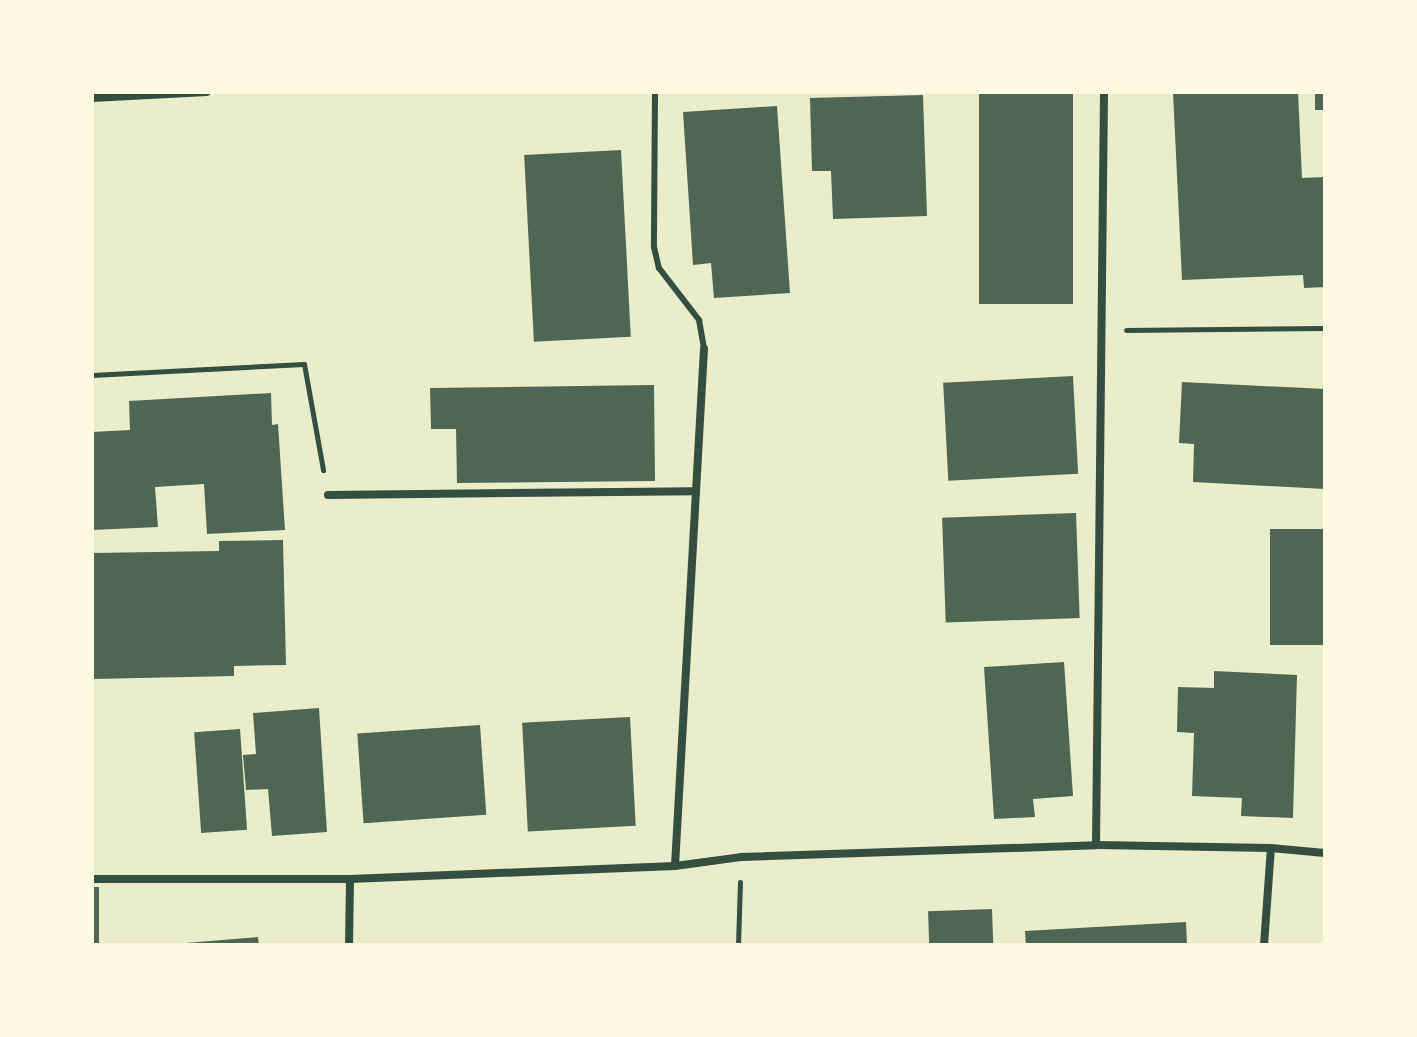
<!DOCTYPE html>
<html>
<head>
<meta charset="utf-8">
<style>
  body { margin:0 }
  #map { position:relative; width:1417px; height:1037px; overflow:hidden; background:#e9edc9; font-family:"Noto Sans",sans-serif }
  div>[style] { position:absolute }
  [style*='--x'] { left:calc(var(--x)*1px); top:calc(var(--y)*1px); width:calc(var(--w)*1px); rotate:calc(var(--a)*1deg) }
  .building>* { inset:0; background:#4f6655; transform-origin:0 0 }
  .path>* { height:5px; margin:-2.5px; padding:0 2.5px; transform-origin:2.5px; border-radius:2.5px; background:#344e41 }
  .service>* { height:6px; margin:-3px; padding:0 3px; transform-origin:3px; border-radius:3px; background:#344e41 }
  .minor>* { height:8px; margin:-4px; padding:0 4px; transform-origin:4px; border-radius:4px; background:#344e41 }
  span { translate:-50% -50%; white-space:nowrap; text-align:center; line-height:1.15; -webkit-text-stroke:8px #fefae0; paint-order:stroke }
  .frame { position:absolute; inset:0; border:94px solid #fefae0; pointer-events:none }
</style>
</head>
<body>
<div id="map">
  <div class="building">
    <div style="left:979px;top:92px;width:94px;height:212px"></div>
    <div style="clip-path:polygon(1173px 92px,1298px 92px,1302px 178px,1325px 177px,1325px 287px,1304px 288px,1303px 275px,1182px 280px)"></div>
    <div style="left:1315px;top:92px;width:10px;height:18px"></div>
    <div style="clip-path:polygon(923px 95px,927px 216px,833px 219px,831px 171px,812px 171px,810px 98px)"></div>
    <div style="clip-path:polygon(777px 106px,790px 293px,714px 298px,711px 263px,693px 265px,683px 112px)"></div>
    <div style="left:621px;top:150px;width:187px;height:97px;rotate:87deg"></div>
    <div style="left:1073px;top:376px;width:98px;height:130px;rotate:87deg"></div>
    <div style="clip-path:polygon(1182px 382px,1325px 389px,1325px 489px,1193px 482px,1194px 444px,1179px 443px)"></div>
    <div style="clip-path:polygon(654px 385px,655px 481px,457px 483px,456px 429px,431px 429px,430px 388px)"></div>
    <div style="clip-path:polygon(271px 393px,272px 425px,278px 424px,285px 530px,207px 534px,204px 484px,155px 487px,158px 527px,92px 530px,92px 432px,130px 430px,129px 401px)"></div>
    <div style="left:1076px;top:513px;width:105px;height:134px;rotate:88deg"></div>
    <div style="left:1325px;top:529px;width:116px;height:55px;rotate:90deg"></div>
    <div style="clip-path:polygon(283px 540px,286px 665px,234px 666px,234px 676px,92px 679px,92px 553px,219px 551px,219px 541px)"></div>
    <div style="clip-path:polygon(1064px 662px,1073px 796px,1033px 799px,1035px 817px,994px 819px,984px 667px)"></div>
    <div style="clip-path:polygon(1214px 671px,1297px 675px,1293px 818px,1241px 816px,1242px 798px,1192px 796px,1194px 733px,1177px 732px,1178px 687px,1214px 688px)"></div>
    <div style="clip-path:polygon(319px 708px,327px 832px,272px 836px,268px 789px,246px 790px,243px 755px,256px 754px,253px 713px)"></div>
    <div style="left:630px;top:717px;width:109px;height:108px;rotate:87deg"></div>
    <div style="left:480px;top:725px;width:90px;height:123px;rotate:86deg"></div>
    <div style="left:240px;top:729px;width:101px;height:46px;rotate:86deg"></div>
    <div style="left:92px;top:887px;width:7px;height:58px"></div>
    <div style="left:992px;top:909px;width:36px;height:64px;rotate:88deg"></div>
    <div style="clip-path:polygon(1186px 922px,1187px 945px,1026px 945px,1025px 931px)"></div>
    <div style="clip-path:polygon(258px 937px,259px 945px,186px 945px,186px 943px)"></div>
  </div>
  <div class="path">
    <div style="--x:1126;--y:330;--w:199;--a:-0.6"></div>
    <div style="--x:92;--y:375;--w:212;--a:-3"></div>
    <div style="--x:304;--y:364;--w:108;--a:79.8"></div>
    <div style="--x:738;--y:945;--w:63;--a:-88.2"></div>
  </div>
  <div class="service">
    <div style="--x:655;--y:92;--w:155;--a:90.4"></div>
    <div style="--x:654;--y:247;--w:22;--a:77"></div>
    <div style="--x:659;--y:268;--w:66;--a:52.4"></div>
    <div style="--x:699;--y:320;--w:29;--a:80"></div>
  </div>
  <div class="minor">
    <div style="--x:92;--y:98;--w:115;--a:-3"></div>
    <div style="--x:328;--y:495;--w:368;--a:-0.6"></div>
    <div style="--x:1096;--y:845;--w:753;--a:-89.39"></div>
    <div style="--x:675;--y:866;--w:518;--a:-86.79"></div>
    <div style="--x:92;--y:879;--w:258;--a:0"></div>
    <div style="--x:350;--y:879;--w:325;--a:-2.3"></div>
    <div style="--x:675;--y:866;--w:68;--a:-7.7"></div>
    <div style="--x:742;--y:857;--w:354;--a:-1.9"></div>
    <div style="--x:1096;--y:845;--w:175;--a:1"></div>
    <div style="--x:1271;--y:848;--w:54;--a:5.3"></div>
    <div style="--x:349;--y:945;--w:66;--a:-89.1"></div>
    <div style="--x:1264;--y:945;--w:97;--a:-85.9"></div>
  </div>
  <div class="frame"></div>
</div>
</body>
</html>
